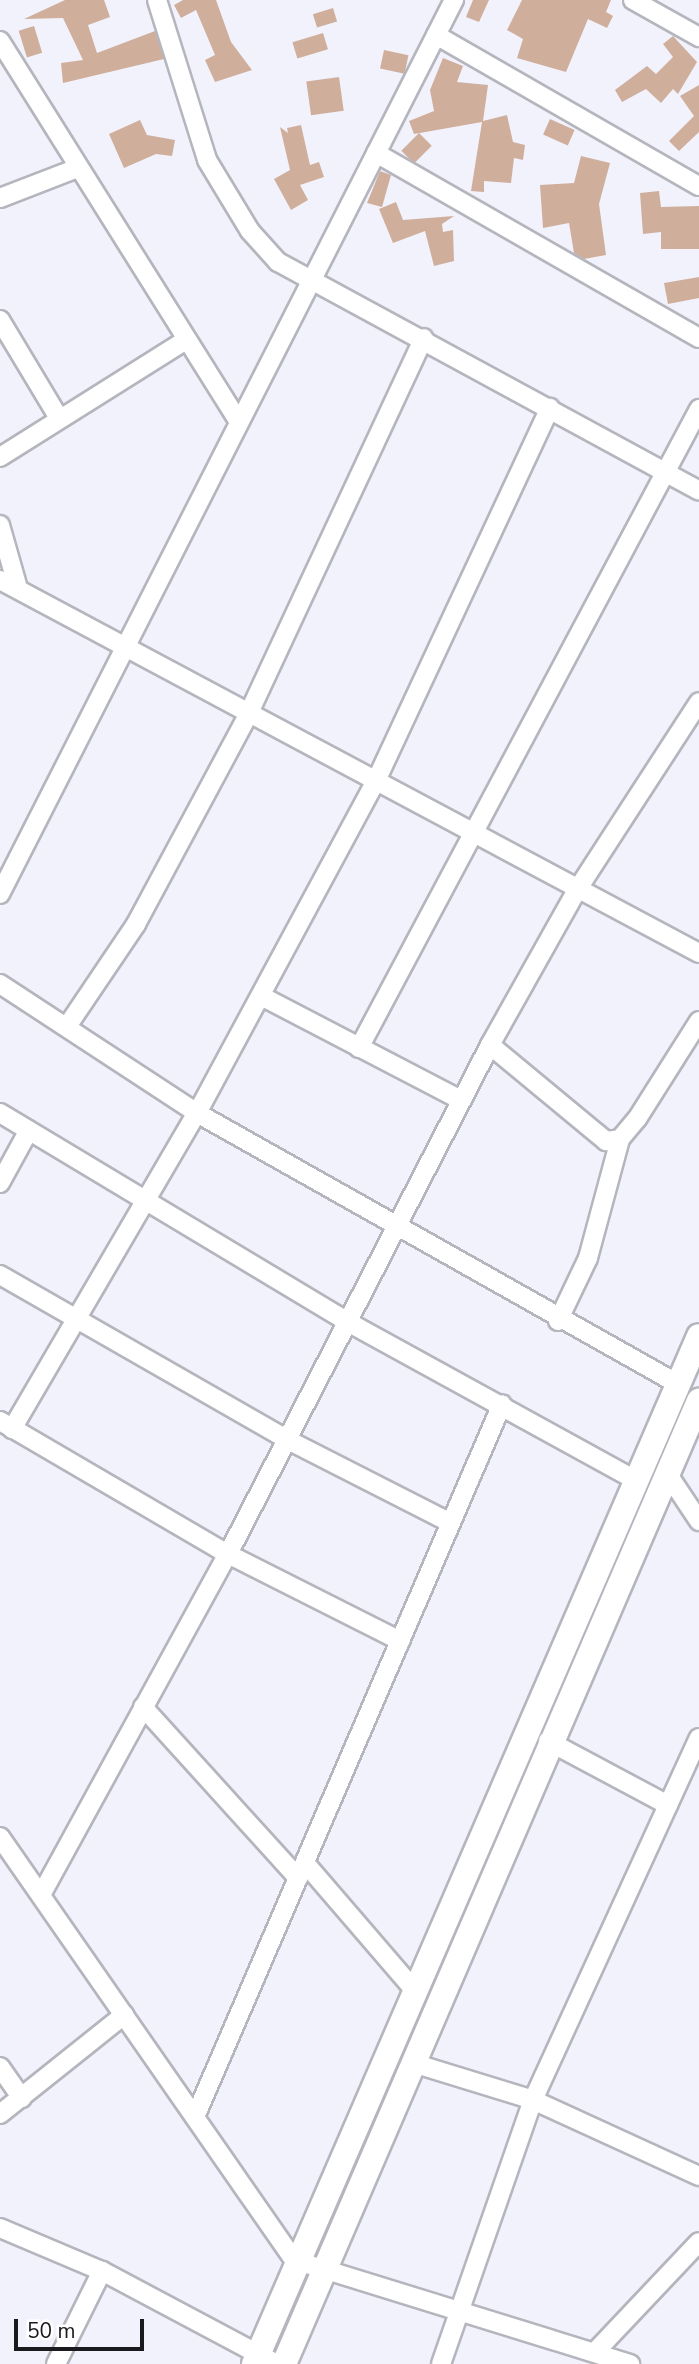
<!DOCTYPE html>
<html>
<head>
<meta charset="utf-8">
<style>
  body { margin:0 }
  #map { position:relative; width:699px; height:2364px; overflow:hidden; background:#f2f2fc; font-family:"Nunito Sans",sans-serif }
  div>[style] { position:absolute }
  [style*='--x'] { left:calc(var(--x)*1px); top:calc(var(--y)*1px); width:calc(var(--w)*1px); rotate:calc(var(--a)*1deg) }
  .building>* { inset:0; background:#d0ae9c; transform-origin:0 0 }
  .roads { filter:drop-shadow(2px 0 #b5b5be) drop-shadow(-2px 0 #b5b5be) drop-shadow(0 2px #b5b5be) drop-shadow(0 -2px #b5b5be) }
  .street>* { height:18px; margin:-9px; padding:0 9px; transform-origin:9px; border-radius:9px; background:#fff }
  .secondary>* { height:24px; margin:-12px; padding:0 12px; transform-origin:12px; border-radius:12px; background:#fff }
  span { translate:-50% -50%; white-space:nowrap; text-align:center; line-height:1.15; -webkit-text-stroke:6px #fff; paint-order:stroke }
  .scale { position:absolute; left:14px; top:2319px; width:130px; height:32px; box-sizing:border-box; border:4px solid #1a1a1e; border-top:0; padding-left:9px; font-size:21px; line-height:24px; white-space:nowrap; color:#1a1a1e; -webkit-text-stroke:5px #fff; paint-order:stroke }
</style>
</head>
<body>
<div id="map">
  <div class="building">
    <div style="clip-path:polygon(65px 0,104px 0,110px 17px,88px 25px,97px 53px,155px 31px,164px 59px,63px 83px,61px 63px,83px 60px,63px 18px,24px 19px)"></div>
    <div style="clip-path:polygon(183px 0,216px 0,231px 42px,252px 70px,215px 82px,205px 60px,215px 55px,196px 10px,181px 18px,174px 5px)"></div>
    <div style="clip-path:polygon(473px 0,489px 0,479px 22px,466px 17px)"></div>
    <div style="clip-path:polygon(522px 0,611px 0,606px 12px,613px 16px,607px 28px,588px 19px,566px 72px,517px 58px,523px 39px,507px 30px)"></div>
    <div style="left:333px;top:8px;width:14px;height:21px;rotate:73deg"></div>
    <div style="left:34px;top:26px;width:28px;height:16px;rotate:73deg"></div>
    <div style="left:323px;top:33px;width:17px;height:32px;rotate:73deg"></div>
    <div style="clip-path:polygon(673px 36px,697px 62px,678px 94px,673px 89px,661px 103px,646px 89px,622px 102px,615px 90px,647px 66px,656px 74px,673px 57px,663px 44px)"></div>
    <div style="left:384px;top:50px;width:25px;height:19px;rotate:12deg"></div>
    <div style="clip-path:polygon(443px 58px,463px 66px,457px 82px,488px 85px,483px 121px,507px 115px,513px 142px,525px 145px,523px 160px,514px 158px,511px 183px,484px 181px,484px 192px,471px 191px,482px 122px,414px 134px,409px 121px,434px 111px,430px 90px)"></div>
    <div style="left:339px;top:77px;width:34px;height:33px;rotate:82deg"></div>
    <div style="clip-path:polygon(699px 85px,699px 132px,679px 151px,669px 141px,694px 116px,680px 96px)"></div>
    <div style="left:550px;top:119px;width:27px;height:17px;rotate:24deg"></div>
    <div style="clip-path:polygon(140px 120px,147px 135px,175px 140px,172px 156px,156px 154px,124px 168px,109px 134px)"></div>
    <div style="clip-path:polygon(301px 125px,310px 165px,319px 162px,324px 177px,300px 185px,308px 200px,291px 210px,274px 179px,290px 170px,280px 127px,288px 133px,287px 128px)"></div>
    <div style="left:419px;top:133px;width:18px;height:25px;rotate:45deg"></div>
    <div style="clip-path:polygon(581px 156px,610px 163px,599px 204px,606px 255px,584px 259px,574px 253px,569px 223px,543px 228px,540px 185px,574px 183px)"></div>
    <div style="clip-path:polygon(380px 171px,391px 175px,382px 207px,367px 203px)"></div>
    <div style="clip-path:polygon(659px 191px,661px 207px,699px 206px,699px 249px,661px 249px,661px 232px,643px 234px,640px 193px)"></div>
    <div style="clip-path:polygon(396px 202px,403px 220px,454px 216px,442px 224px,443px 232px,453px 230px,454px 261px,434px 266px,425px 231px,393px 243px,379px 209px)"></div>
    <div style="clip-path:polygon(699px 277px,699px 298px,668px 304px,664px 283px)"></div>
  </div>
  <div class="roads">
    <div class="street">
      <div style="--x:157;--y:0;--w:168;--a:72.6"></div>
      <div style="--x:207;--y:160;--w:83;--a:58.8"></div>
      <div style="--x:250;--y:231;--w:42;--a:47.9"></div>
      <div style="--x:278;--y:262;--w:479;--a:28.5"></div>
      <div style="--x:633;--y:0;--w:76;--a:29.3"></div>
      <div style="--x:436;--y:35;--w:303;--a:29.9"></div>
      <div style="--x:0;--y:41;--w:450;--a:57.9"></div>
      <div style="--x:376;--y:153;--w:372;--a:29.8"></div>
      <div style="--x:0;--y:198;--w:80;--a:-21.1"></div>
      <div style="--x:0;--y:320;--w:111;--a:59"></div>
      <div style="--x:0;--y:457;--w:220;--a:-32.2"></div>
      <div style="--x:0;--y:525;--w:66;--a:74.1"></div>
      <div style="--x:0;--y:580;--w:792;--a:28.09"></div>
      <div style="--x:0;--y:894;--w:1003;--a:-63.08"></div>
      <div style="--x:0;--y:984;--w:235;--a:33.2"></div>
      <div style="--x:197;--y:1113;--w:552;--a:29.4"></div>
      <div style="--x:261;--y:996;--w:225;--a:27.5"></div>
      <div style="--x:68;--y:1025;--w:122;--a:-56"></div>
      <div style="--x:136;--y:924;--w:235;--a:-61.8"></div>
      <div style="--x:247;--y:717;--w:418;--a:-65"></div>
      <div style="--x:490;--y:1045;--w:151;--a:39.6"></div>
      <div style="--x:606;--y:1141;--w:14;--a:-8"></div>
      <div style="--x:620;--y:1139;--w:26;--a:-50"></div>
      <div style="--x:637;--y:1119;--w:116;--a:-57.7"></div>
      <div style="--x:359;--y:1048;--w:724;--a:-61.98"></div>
      <div style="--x:0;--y:1113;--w:404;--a:31"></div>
      <div style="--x:346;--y:1321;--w:330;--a:28.8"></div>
      <div style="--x:0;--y:1183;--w:60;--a:-61.3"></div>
      <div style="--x:0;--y:1275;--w:330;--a:29.8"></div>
      <div style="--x:286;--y:1439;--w:185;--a:27"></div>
      <div style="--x:558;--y:1321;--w:70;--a:-64.5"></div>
      <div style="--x:588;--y:1258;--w:123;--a:-74.9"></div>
      <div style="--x:0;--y:1421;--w:264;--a:30.3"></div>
      <div style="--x:228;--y:1554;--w:193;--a:26.8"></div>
      <div style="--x:12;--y:1429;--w:366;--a:-59.7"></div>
      <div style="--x:197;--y:1113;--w:375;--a:-61.7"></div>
      <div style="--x:375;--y:783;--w:414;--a:-65"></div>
      <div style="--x:667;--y:1473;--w:58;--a:56.3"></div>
      <div style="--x:143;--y:1707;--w:231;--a:47.8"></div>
      <div style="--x:548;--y:1741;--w:136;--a:28.1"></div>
      <div style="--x:0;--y:1837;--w:515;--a:55.2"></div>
      <div style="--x:294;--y:2260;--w:352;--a:17.2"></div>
      <div style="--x:305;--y:1863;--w:170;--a:49.3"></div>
      <div style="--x:41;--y:1895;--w:389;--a:-61.3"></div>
      <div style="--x:228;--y:1554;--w:572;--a:-62.76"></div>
      <div style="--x:490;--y:1045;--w:178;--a:-60.7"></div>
      <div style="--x:577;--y:890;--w:224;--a:-57"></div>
      <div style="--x:413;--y:2063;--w:126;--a:17.1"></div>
      <div style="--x:533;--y:2100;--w:183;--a:24.6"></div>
      <div style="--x:0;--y:2067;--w:38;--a:55"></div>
      <div style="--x:0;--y:2114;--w:159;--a:-38.6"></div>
      <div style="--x:195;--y:2117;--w:776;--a:-66.7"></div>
      <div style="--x:0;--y:2228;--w:111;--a:22.9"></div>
      <div style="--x:102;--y:2271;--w:198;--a:28"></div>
      <div style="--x:595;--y:2352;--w:151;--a:-46.6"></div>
      <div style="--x:56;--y:2364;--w:104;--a:-63.7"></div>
      <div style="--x:441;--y:2364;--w:280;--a:-70.8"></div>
      <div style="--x:533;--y:2100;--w:398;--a:-65.4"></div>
    </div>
    <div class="secondary">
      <div style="--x:254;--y:2364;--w:1120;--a:-66.59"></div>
      <div style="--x:284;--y:2364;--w:1049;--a:-66.69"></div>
    </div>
  </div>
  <div class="scale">50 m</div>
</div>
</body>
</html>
